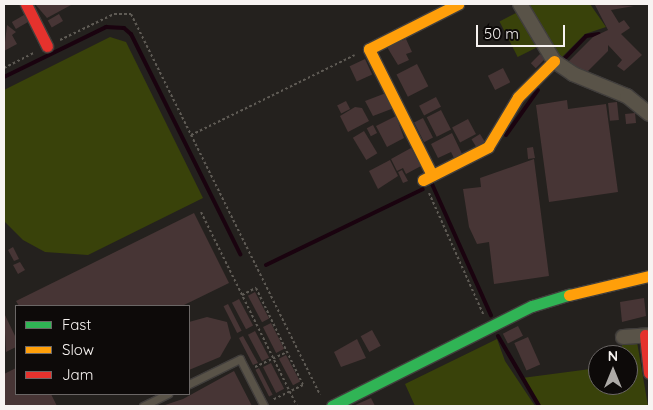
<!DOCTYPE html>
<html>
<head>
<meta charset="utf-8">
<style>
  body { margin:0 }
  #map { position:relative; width:653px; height:410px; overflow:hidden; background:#24211e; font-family:Quicksand,sans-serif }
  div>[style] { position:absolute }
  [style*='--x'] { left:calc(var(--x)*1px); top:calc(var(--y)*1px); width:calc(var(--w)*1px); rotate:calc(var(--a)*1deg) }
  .green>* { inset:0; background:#39420a; transform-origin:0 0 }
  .stream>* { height:4px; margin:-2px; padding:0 2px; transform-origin:2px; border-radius:2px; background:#1a030f }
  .building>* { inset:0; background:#473535; transform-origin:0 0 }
  .path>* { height:2px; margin-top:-1px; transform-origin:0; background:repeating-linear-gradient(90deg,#5f5b55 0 2.5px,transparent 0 5px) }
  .roads { filter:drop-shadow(1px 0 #413e3c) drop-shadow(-1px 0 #413e3c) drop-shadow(0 1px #413e3c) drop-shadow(0 -1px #413e3c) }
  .lane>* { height:7px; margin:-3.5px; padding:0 3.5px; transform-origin:3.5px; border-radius:3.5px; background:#595348 }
  .street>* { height:14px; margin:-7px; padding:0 7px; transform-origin:7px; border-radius:7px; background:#595348 }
  .fast>* { height:11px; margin:-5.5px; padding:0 5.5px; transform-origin:5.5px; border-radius:5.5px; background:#30b455 }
  .slow>* { height:11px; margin:-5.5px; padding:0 5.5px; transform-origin:5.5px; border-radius:5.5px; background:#ff9f0a }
  .jam>* { height:11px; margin:-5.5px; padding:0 5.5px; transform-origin:5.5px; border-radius:5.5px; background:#e5322d }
  span { translate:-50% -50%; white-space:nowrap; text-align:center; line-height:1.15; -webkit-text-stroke:4px #0d0a09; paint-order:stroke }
  .frame { position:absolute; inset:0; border:5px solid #f7f3f1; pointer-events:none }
  .legend { position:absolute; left:15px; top:305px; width:175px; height:90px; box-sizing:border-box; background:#0d0a09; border:1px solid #6b6766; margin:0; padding:6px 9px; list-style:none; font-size:15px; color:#f7f3f1 }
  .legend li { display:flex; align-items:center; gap:10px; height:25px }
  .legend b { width:25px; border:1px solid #6b6766 }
  .north { position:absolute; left:588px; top:345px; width:50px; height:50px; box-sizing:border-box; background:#0d0a09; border:1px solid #6b6766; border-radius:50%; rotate:0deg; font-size:14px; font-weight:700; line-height:20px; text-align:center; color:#f7f3f1 }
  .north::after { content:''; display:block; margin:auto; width:18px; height:22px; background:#adaaa7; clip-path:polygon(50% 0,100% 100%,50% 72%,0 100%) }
  .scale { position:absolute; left:476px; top:25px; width:89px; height:22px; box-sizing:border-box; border:2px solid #f7f3f1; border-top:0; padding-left:6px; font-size:15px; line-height:18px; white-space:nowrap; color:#f7f3f1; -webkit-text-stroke:4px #0d0a09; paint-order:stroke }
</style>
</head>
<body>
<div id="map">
  <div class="green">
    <div style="clip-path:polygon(523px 4px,590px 4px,606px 27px,585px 34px,559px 60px)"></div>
    <div style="left:520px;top:11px;width:40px;height:23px;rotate:63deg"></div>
    <div style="clip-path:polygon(110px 37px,126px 42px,203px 198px,88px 255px,45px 252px,23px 240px,4px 221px,4px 90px)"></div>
    <div style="clip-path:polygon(497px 339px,505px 361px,535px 406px,415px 406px,405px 384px)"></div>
    <div style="clip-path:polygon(637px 342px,648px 406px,541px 406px,522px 378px,598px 368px,598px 385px,628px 385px,628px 355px,622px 355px,622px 344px)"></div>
  </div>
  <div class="stream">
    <div style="--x:565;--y:58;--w:30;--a:-46"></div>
    <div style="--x:586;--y:36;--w:13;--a:-9"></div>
    <div style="--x:4;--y:77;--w:114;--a:-26.1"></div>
    <div style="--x:106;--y:27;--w:18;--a:3"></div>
    <div style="--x:124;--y:28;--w:9;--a:41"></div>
    <div style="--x:131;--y:34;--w:246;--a:63.6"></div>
    <div style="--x:506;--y:135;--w:55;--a:-54.6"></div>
    <div style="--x:432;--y:184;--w:144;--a:65.8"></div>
    <div style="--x:266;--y:265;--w:174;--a:-25.8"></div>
    <div style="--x:498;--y:336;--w:81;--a:59.6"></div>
  </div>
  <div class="building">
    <div style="clip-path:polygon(35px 4px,70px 4px,71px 5px,47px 18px)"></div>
    <div style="clip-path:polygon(598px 4px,634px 6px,611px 10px,619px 23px,624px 20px,630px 28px,621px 34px,642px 55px,624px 71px,617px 66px,622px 60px,608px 45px,608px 51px,585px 74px,568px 62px,593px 37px,608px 30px,595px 5px)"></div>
    <div style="left:59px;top:14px;width:8px;height:13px;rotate:60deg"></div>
    <div style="left:24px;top:15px;width:8px;height:14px;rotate:60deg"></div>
    <div style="clip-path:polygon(7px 25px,16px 32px,12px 35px,17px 44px,4px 51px)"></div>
    <div style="clip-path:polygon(406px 39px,412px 52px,406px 54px,409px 60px,398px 65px,387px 47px)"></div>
    <div style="left:540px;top:54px;width:7px;height:13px;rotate:45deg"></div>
    <div style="left:365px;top:59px;width:17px;height:17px;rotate:65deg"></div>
    <div style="left:417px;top:64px;width:25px;height:23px;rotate:63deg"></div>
    <div style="left:503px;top:68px;width:16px;height:17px;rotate:63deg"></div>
    <div style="clip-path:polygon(386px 93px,394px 108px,373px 116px,365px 101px)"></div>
    <div style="left:436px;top:97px;width:11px;height:19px;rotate:63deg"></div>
    <div style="clip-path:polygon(567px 100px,568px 109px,606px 104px,618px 192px,549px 202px,536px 105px)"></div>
    <div style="left:346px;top:101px;width:9px;height:10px;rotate:63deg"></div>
    <div style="left:617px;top:102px;width:18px;height:9px;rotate:84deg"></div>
    <div style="clip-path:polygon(355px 107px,362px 108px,369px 121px,348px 132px,340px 116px)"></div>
    <div style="left:441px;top:110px;width:22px;height:16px;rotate:63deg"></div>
    <div style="left:635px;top:113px;width:10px;height:10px;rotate:84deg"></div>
    <div style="clip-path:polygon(396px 116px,404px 138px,387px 147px,376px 126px)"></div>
    <div style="left:423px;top:118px;width:22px;height:10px;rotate:63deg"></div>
    <div style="left:468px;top:119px;width:17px;height:18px;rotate:62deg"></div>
    <div style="left:373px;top:125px;width:9px;height:7px;rotate:63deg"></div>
    <div style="left:364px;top:131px;width:26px;height:13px;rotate:59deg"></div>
    <div style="clip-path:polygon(452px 133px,462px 154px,454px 158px,451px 152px,438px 158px,431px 144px)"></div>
    <div style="left:480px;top:134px;width:9px;height:10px;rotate:58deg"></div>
    <div style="clip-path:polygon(533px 147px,535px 158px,528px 159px,527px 148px)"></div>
    <div style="clip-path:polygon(411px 148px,421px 166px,406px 174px,403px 168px,397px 171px,391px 159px)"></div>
    <div style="clip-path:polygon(534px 159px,549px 276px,494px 284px,489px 242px,477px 244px,469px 227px,463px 189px,481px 187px,480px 178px)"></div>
    <div style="clip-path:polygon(390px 160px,398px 176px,378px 189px,369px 171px)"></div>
    <div style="clip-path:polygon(402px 170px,408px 181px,403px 183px,398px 172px)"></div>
    <div style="clip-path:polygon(194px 213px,229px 283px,182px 306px,19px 306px,16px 301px)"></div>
    <div style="clip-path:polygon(13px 247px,19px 259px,14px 261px,8px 250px)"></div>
    <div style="clip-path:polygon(20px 262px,25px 270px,18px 274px,13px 265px)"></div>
    <div style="left:255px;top:292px;width:30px;height:8px;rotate:62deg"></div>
    <div style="clip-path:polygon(644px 298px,646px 316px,622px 322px,620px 302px)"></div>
    <div style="left:239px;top:299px;width:30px;height:8px;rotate:62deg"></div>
    <div style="left:228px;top:304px;width:30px;height:5px;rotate:63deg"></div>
    <div style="clip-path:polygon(4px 313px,16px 338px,16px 347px,6px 352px)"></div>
    <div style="clip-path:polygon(207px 317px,227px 322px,231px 338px,220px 357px,189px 370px,189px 322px)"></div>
    <div style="left:271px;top:323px;width:29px;height:9px;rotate:63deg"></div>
    <div style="left:518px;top:326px;width:11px;height:17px;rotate:63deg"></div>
    <div style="left:372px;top:330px;width:18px;height:13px;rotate:61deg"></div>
    <div style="left:255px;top:331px;width:30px;height:8px;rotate:62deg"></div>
    <div style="clip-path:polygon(243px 336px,258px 363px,253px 365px,239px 338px)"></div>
    <div style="left:528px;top:337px;width:30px;height:15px;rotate:66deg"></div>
    <div style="clip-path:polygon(357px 339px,366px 358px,341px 367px,334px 352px)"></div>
    <div style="left:286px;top:355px;width:30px;height:8px;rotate:62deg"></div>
    <div style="left:271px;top:363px;width:29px;height:9px;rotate:63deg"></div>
    <div style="clip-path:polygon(16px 368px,16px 394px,51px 394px,57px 406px,4px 406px,4px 374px)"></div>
    <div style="left:259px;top:368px;width:30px;height:4px;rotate:63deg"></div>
    <div style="clip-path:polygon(234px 371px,252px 406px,162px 406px,183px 399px)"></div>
    <div style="clip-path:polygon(371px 398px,375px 406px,353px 406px)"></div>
  </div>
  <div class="path">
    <div style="--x:60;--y:40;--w:60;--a:-25.7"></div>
    <div style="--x:114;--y:14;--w:17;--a:0"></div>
    <div style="--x:131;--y:14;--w:425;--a:63.6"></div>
    <div style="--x:4;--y:68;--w:34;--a:-27"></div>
    <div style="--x:191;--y:135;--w:182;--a:-26"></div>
    <div style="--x:429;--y:193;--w:133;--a:65.9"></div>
    <div style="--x:201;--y:212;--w:216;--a:63.7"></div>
    <div style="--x:242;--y:295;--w:16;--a:-27"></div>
    <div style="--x:256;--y:288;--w:108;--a:64.1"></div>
    <div style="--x:303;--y:385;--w:34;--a:154"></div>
    <div style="--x:255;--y:367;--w:35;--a:-25"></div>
  </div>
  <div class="roads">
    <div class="lane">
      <div style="--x:189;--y:384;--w:57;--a:-26.1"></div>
      <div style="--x:240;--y:359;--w:53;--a:62.9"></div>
      <div style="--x:143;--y:406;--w:28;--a:-26"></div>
    </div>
    <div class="street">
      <div style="--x:520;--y:4;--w:66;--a:59.2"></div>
      <div style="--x:554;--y:61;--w:23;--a:34"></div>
      <div style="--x:573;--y:74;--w:58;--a:22.2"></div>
      <div style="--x:627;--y:96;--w:28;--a:39"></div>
      <div style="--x:623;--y:337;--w:26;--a:-4"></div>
    </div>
    <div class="fast">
      <div style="--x:332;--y:406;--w:224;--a:-26.6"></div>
      <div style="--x:532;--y:306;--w:39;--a:-17"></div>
    </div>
    <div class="slow">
      <div style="--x:432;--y:175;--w:141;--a:-116.6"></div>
      <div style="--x:369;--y:49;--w:100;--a:-26.8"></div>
      <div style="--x:423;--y:180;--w:73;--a:-26.9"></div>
      <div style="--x:488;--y:147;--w:58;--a:-59"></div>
      <div style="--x:518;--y:97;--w:51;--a:-45"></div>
      <div style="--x:569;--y:295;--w:82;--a:-13.4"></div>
    </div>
    <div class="jam">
      <div style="--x:26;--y:4;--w:47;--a:63.4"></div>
      <div style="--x:645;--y:335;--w:38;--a:84"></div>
    </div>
  </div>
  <div class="frame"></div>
  <ul class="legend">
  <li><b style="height:6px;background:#30b455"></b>Fast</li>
  <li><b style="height:6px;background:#ff9f0a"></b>Slow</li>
  <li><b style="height:6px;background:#e5322d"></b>Jam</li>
  </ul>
  <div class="north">N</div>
  <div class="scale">50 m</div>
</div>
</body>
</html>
